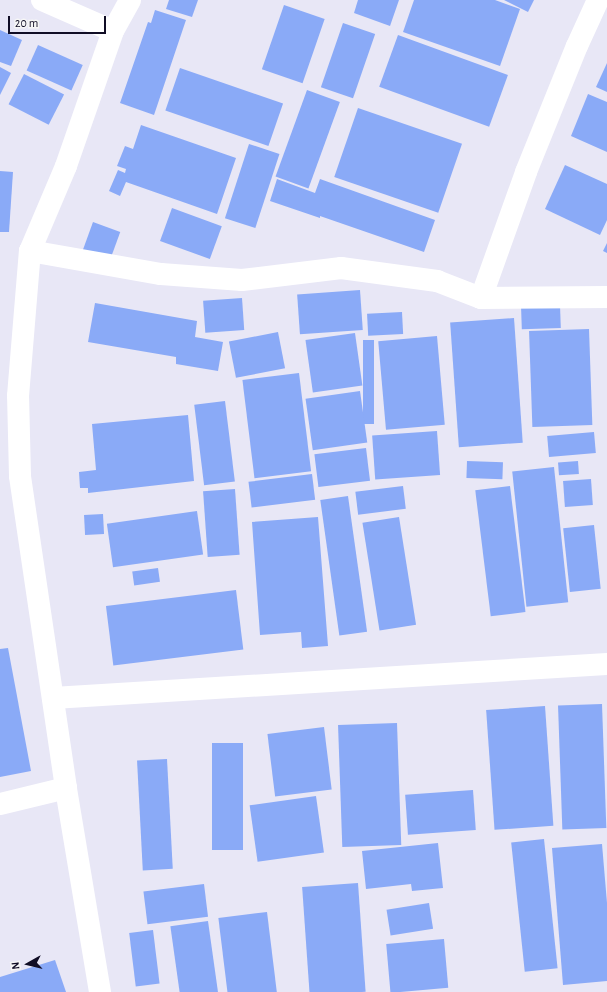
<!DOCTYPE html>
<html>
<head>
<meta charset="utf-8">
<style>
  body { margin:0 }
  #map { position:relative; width:607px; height:992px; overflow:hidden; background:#e8e7f6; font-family:"Alegreya Sans",sans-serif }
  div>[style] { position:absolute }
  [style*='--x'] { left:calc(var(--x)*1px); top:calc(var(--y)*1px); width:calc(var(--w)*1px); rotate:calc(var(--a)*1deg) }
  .building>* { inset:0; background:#8aaaf7; transform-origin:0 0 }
  .minor>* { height:22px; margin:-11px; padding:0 11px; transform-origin:11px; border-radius:11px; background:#fff }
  span { translate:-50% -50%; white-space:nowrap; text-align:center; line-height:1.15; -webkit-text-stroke:4px #f6f6f6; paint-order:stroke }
  .north { position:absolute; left:8px; top:944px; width:40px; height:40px; -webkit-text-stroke:3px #f6f6f6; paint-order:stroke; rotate:262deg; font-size:11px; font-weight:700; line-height:16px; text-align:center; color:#100d25 }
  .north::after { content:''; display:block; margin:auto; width:14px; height:18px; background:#100d25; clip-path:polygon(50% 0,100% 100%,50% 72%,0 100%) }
  .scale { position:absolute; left:8px; top:16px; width:98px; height:18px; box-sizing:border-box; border:2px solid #100d25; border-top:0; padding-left:5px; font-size:12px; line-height:14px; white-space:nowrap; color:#100d25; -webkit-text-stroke:3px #f6f6f6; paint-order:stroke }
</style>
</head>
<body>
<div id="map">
  <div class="building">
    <div style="clip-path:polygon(169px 0,198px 0,192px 17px,166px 9px)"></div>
    <div style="clip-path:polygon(358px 0,399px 0,390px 26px,354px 13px)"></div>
    <div style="clip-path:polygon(414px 0,495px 0,520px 9px,500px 66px,403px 32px)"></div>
    <div style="clip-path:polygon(504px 0,534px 0,528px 12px)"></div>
    <div style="left:284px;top:5px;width:43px;height:68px;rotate:19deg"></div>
    <div style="clip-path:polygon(155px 10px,186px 20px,154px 115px,120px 103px,148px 22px,151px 23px)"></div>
    <div style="left:343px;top:23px;width:34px;height:68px;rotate:19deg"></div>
    <div style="clip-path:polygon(0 30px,22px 40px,11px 66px,0 62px)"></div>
    <div style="left:398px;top:35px;width:117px;height:55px;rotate:20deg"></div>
    <div style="left:38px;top:45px;width:49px;height:28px;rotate:24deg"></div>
    <div style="clip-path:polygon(607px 63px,607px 92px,596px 87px)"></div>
    <div style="clip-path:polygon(0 67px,11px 73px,0 95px)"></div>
    <div style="left:180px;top:68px;width:109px;height:45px;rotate:19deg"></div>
    <div style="left:24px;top:74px;width:45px;height:34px;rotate:27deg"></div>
    <div style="left:307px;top:90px;width:35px;height:92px;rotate:20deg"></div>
    <div style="clip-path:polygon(588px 94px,607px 102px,607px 152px,571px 136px)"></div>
    <div style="left:358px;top:108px;width:110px;height:73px;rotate:19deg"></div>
    <div style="clip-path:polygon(141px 125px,236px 158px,217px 214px,126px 182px,120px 196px,109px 191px,118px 170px,125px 173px,126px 169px,117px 166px,125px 146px,133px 149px)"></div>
    <div style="left:249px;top:144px;width:32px;height:78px;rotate:18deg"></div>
    <div style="clip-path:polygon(565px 165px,607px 184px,607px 220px,600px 235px,545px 209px)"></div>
    <div style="clip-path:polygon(0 171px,13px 172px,9px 232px,0 232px)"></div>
    <div style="clip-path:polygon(277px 179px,315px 193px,320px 179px,435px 220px,424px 252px,320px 216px,320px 218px,270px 201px)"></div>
    <div style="left:172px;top:208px;width:53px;height:35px;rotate:20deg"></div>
    <div style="left:93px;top:222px;width:29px;height:31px;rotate:20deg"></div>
    <div style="clip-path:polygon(607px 243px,607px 253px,603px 251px)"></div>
    <div style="left:360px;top:290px;width:40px;height:63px;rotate:86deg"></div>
    <div style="left:242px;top:298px;width:32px;height:39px;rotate:86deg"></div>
    <div style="clip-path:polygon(95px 303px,197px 321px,195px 337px,223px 342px,218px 371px,176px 364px,176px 357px,88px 342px)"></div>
    <div style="left:560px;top:305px;width:23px;height:39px;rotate:88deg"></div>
    <div style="left:402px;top:312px;width:22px;height:35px;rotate:87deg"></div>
    <div style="left:514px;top:318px;width:125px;height:64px;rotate:86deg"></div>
    <div style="left:589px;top:329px;width:96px;height:60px;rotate:88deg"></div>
    <div style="left:278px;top:332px;width:37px;height:50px;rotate:79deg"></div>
    <div style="left:355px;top:333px;width:53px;height:50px;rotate:82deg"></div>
    <div style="left:437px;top:336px;width:89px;height:59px;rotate:85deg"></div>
    <div style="left:363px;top:340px;width:11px;height:84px"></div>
    <div style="left:299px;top:373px;width:99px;height:57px;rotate:83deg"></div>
    <div style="left:360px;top:391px;width:52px;height:55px;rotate:82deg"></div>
    <div style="left:225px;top:401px;width:81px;height:31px;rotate:83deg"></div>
    <div style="clip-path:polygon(188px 415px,194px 481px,88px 493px,88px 488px,80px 488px,79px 472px,96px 470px,92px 424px)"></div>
    <div style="left:437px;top:431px;width:44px;height:65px;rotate:86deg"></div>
    <div style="left:594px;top:432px;width:21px;height:47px;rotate:85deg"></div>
    <div style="left:366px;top:448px;width:33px;height:52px;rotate:83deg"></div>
    <div style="left:467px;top:461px;width:36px;height:17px;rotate:2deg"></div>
    <div style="left:578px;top:461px;width:13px;height:20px;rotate:86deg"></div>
    <div style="left:554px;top:467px;width:136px;height:42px;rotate:84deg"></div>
    <div style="left:312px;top:474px;width:26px;height:64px;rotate:83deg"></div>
    <div style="left:591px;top:479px;width:26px;height:28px;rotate:86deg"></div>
    <div style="left:403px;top:486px;width:23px;height:48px;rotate:83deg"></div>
    <div style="left:510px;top:486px;width:127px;height:35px;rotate:83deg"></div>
    <div style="left:235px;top:489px;width:66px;height:32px;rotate:86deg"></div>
    <div style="left:348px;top:496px;width:137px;height:28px;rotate:82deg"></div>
    <div style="left:197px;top:511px;width:44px;height:91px;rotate:82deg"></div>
    <div style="left:103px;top:514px;width:20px;height:19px;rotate:87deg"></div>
    <div style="clip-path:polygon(318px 517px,328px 646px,302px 648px,301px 632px,260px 635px,252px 522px)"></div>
    <div style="left:399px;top:517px;width:109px;height:37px;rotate:81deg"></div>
    <div style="left:594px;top:525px;width:64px;height:31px;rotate:84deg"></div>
    <div style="left:158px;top:568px;width:14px;height:26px;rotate:82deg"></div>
    <div style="left:236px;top:590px;width:60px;height:131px;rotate:83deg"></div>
    <div style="clip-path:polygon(8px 648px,31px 771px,0 777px,0 649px)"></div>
    <div style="left:602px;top:704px;width:124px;height:44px;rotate:88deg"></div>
    <div style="left:545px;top:706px;width:120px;height:59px;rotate:86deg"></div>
    <div style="left:397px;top:723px;width:122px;height:59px;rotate:88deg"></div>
    <div style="left:324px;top:727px;width:63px;height:57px;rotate:83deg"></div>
    <div style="left:212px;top:743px;width:31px;height:107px"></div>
    <div style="left:167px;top:759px;width:110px;height:30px;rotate:87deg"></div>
    <div style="left:473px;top:790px;width:40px;height:68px;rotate:86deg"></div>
    <div style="left:316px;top:796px;width:57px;height:67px;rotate:82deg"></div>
    <div style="left:544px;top:839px;width:130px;height:33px;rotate:84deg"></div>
    <div style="clip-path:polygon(438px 843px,443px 888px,412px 891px,411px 884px,366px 889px,362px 851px)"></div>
    <div style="clip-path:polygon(602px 844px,607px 903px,607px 981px,563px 985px,552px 848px)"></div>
    <div style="left:358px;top:883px;width:109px;height:56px;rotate:86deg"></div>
    <div style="left:204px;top:884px;width:33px;height:61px;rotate:83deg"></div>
    <div style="left:429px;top:903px;width:26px;height:43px;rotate:81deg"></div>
    <div style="left:267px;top:912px;width:81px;height:49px;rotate:83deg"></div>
    <div style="left:208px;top:921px;width:72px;height:38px;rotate:82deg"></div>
    <div style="left:153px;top:930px;width:54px;height:24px;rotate:83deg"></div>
    <div style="left:444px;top:939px;width:49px;height:58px;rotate:85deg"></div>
    <div style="clip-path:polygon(55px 960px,66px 992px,0 992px,0 977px)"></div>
  </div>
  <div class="minor">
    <div style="--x:42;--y:0;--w:77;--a:23.6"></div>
    <div style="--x:30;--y:251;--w:133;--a:10"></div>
    <div style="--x:161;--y:274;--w:81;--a:4.2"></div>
    <div style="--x:242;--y:280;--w:100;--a:-6.9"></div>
    <div style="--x:341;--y:268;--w:97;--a:7.7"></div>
    <div style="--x:437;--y:281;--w:47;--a:21.1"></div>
    <div style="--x:481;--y:298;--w:126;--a:-0.5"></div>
    <div style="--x:481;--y:298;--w:134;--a:-70.3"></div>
    <div style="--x:526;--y:172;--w:136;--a:-68"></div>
    <div style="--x:577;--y:46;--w:51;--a:-65.5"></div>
    <div style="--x:53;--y:698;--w:555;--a:-3.51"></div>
    <div style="--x:0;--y:804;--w:68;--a:-13.6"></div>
    <div style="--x:100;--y:992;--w:207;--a:-99.5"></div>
    <div style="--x:66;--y:788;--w:315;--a:-98.4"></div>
    <div style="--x:20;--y:476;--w:80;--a:-91.4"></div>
    <div style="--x:18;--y:396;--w:145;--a:-85.3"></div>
    <div style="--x:30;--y:251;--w:92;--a:-67"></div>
    <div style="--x:66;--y:166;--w:143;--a:-70.8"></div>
    <div style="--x:113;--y:31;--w:35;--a:-61"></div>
  </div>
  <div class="north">N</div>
  <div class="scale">20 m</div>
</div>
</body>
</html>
